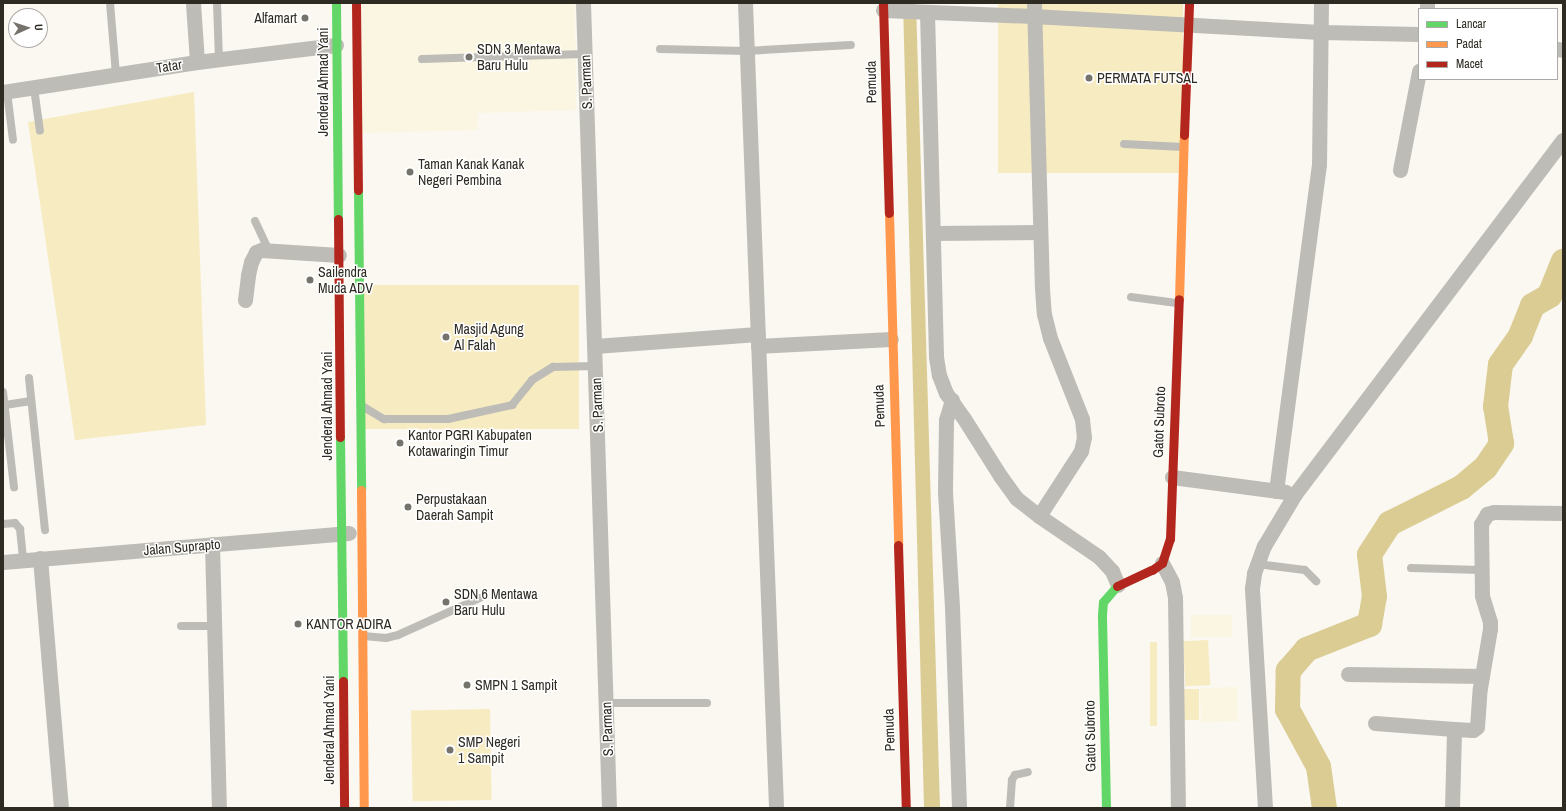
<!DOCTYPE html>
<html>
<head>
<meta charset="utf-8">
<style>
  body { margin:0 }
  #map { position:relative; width:1566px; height:811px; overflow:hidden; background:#faf8f0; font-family:"Archivo Narrow",sans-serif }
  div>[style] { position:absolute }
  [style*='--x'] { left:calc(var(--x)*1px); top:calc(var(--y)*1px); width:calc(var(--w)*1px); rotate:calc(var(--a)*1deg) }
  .built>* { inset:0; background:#fbf6e1; transform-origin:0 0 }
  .green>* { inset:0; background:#f7ebc1; transform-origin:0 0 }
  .water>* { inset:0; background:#dbcc94 }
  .river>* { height:25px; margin:-12.5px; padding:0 12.5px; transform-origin:12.5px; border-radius:12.5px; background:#dbcc94 }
  .lane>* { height:8px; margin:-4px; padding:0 4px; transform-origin:4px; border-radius:4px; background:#bdbcb7 }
  .street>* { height:15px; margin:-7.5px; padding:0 7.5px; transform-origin:7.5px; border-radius:7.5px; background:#bdbcb7 }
  .fast>* { height:9px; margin:-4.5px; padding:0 4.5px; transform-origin:4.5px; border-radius:4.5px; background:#63d668 }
  .slow>* { height:9px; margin:-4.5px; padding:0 4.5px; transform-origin:4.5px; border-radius:4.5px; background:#ff974d }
  .jam>* { height:9px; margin:-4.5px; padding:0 4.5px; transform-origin:4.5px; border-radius:4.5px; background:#b3261e }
  .dots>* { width:11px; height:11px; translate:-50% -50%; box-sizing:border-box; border:2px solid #fff; border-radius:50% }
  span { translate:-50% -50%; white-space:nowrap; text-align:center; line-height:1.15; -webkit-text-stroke:3px #fff; paint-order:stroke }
  .poi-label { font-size:14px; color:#2e2b23 }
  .right { translate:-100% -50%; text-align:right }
  .left { translate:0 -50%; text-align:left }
  .street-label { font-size:14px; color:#2e2b23 }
  .frame { position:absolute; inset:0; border:4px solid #2e2b23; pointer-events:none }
  .legend { position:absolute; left:1418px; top:8px; width:140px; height:72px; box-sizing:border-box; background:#fff; border:1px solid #abaaa7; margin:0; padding:5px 7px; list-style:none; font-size:12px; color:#2e2b23 }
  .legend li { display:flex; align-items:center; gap:8px; height:20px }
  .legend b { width:20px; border:1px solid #abaaa7 }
  .north { position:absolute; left:8px; top:8px; width:40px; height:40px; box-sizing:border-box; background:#fff; border:1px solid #abaaa7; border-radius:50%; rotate:87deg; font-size:11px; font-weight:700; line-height:16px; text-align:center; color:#2e2b23 }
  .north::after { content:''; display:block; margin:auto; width:14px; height:18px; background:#75736b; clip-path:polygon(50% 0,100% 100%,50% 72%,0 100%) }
</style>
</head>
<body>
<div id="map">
  <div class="built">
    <div style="clip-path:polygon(362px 3px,575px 3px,576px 110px,478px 113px,478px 130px,362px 133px)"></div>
    <div style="left:1232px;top:615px;width:22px;height:41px;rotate:90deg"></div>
    <div style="left:1237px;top:687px;width:34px;height:37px;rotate:88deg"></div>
  </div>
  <div class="green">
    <div style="left:998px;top:3px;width:185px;height:170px"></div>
    <div style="clip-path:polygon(194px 92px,206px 425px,75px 440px,28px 122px)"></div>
    <div style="left:364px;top:285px;width:215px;height:144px"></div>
    <div style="left:1208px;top:640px;width:45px;height:25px;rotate:87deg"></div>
    <div style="left:1150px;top:642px;width:7px;height:84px"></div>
    <div style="left:1184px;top:689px;width:15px;height:31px"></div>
    <div style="left:490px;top:709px;width:91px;height:79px;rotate:89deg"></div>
  </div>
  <div class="water">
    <div style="clip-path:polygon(903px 3px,916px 3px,940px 808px,924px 808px)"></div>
  </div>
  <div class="river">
    <div style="--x:1324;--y:808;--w:42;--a:-98.1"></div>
    <div style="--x:1318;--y:766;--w:65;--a:-118.5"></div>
    <div style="--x:1287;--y:709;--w:39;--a:-89"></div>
    <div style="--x:1288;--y:670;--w:28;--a:-49"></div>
    <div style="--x:1306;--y:649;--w:68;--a:-21.6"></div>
    <div style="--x:1369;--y:624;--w:28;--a:-80"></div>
    <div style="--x:1374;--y:596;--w:42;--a:-96.8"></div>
    <div style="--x:1369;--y:554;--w:37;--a:-57"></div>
    <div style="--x:1389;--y:523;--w:80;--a:-26.6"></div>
    <div style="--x:1461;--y:487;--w:31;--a:-40"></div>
    <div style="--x:1485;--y:467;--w:29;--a:-56"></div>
    <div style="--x:1501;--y:443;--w:37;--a:-99"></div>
    <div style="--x:1495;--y:406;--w:42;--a:-83.2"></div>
    <div style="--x:1500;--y:364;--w:35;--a:-55"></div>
    <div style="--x:1520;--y:335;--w:32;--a:-68"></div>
    <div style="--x:1532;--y:305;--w:20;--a:-30"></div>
    <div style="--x:1549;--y:295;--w:37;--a:-68"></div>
  </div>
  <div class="lane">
    <div style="--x:110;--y:3;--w:71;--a:85.2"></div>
    <div style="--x:217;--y:3;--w:56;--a:88"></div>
    <div style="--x:660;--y:49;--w:86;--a:1.3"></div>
    <div style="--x:746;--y:51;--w:105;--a:-3.3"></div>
    <div style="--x:422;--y:59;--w:163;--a:-1.8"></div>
    <div style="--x:34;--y:88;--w:43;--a:82.1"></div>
    <div style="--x:7;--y:92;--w:48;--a:82.9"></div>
    <div style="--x:1124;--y:144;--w:59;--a:2.9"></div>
    <div style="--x:255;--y:221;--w:33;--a:65"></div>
    <div style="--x:1131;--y:297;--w:46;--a:7.4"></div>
    <div style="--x:29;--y:378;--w:153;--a:84"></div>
    <div style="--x:3;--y:392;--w:96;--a:83.4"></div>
    <div style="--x:5;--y:405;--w:26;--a:-9"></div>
    <div style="--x:362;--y:406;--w:26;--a:31"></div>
    <div style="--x:384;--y:419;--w:64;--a:0"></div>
    <div style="--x:448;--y:419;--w:66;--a:-12.3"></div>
    <div style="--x:512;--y:405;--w:32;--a:-51"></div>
    <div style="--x:532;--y:380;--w:25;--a:-32"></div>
    <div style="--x:553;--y:367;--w:43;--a:-1.3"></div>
    <div style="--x:3;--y:524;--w:12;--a:-5"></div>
    <div style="--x:15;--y:523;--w:8;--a:50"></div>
    <div style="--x:20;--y:529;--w:31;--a:84"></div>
    <div style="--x:1257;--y:564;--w:48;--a:7.1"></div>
    <div style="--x:1305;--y:570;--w:16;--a:45"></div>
    <div style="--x:1411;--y:568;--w:70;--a:1.6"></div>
    <div style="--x:181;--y:626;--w:33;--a:0"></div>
    <div style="--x:363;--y:636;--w:23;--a:5"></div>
    <div style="--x:386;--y:638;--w:12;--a:-14"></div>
    <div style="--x:398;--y:635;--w:90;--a:-24.3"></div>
    <div style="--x:606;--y:703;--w:101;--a:0"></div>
    <div style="--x:1010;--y:808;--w:28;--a:-86"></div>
    <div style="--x:1012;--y:780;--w:6;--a:-59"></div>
    <div style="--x:1015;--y:775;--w:13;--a:-13"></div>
  </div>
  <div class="street">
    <div style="--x:193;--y:3;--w:59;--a:86.1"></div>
    <div style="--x:583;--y:3;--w:805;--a:88.15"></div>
    <div style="--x:745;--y:3;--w:806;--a:87.79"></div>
    <div style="--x:1034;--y:3;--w:285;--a:88.4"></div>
    <div style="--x:1042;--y:288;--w:26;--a:86"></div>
    <div style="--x:1044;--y:314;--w:25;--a:76"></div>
    <div style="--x:1050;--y:338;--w:87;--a:68.4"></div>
    <div style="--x:1082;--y:419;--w:18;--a:84"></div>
    <div style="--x:1084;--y:437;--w:14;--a:102"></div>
    <div style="--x:1081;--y:451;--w:77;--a:122.9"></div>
    <div style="--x:1427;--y:9;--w:6;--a:-90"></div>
    <div style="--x:883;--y:10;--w:150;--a:2.3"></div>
    <div style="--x:1033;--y:16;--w:288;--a:3.2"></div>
    <div style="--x:1321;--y:32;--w:98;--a:1.2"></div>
    <div style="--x:927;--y:12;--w:345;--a:88.5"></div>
    <div style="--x:936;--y:357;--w:18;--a:81"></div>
    <div style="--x:939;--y:375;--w:19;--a:69"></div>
    <div style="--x:946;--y:393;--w:29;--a:55"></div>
    <div style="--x:963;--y:417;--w:71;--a:57.7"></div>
    <div style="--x:1001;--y:477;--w:26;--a:54"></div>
    <div style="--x:1016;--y:498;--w:29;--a:38"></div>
    <div style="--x:1039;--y:516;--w:73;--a:34.3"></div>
    <div style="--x:1099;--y:557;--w:19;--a:47"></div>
    <div style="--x:1112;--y:571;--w:15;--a:67"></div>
    <div style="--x:1557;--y:49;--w:6;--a:9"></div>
    <div style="--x:3;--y:92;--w:196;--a:-8.8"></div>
    <div style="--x:197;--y:62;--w:140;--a:-7"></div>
    <div style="--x:1400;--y:170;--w:101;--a:-79.1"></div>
    <div style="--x:933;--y:233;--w:107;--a:-0.5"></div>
    <div style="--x:245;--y:300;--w:25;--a:-83"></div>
    <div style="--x:248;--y:275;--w:13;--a:-77"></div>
    <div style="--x:251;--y:262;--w:11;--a:-63"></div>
    <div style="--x:256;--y:252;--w:5;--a:-22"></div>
    <div style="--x:261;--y:250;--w:78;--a:3.7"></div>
    <div style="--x:595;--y:346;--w:163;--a:-4.2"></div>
    <div style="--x:758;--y:346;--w:133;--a:-3"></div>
    <div style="--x:952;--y:400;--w:21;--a:107"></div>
    <div style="--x:946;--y:420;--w:72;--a:90.8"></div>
    <div style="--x:945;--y:492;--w:115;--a:86.5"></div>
    <div style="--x:952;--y:607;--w:201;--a:88"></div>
    <div style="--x:1172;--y:477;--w:115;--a:7.5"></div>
    <div style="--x:1276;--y:491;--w:329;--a:-82.5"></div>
    <div style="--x:1319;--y:165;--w:162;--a:-89.3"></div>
    <div style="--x:212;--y:544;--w:264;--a:88.5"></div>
    <div style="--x:40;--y:558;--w:251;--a:85.2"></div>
    <div style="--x:3;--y:562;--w:347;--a:-4.8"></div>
    <div style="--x:1162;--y:563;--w:21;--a:62"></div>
    <div style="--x:1172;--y:582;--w:15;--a:79"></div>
    <div style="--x:1175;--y:597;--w:211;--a:89.2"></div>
    <div style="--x:1348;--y:674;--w:134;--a:0.9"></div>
    <div style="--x:1375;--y:723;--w:79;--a:4.3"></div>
    <div style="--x:1265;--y:808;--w:220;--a:-93.4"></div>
    <div style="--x:1252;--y:588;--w:15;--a:-82"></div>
    <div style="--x:1254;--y:573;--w:29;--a:-70"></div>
    <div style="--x:1264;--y:546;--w:61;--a:-59.2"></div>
    <div style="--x:1295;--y:494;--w:444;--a:-52.9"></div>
    <div style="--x:1452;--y:808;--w:79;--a:-88.5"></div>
    <div style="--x:1454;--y:729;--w:19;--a:3"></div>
    <div style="--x:1473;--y:730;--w:5;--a:-37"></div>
    <div style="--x:1477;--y:727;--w:39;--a:-86"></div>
    <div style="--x:1480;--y:688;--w:60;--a:-80.4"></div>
    <div style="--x:1490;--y:629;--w:7;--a:-90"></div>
    <div style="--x:1490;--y:622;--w:28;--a:-107"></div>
    <div style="--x:1482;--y:595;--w:71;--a:-90.8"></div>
    <div style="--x:1481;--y:524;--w:12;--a:-59"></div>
    <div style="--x:1487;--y:514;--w:7;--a:-16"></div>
    <div style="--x:1494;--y:512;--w:69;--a:0.8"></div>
  </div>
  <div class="fast">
    <div style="--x:336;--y:3;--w:216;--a:89.5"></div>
    <div style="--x:358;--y:190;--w:300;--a:89.4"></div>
    <div style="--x:340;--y:437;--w:244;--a:89.3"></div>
    <div style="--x:1106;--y:808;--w:193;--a:-91.2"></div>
    <div style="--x:1102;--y:615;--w:13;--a:-86"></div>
    <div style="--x:1103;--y:602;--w:21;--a:-49"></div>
  </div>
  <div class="slow">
    <div style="--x:889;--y:213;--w:332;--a:88.4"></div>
    <div style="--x:1179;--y:299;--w:164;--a:-88.3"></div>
    <div style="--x:361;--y:490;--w:318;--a:89.5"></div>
  </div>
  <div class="jam">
    <div style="--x:356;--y:3;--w:187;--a:89.4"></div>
    <div style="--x:883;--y:3;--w:210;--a:88.4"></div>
    <div style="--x:1184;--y:135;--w:132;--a:-87.8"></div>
    <div style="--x:338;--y:219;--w:218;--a:89.5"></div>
    <div style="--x:898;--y:545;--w:263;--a:88.3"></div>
    <div style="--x:1117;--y:586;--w:38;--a:-25"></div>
    <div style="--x:1152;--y:570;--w:12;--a:-35"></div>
    <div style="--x:1162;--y:563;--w:25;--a:-72"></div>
    <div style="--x:1170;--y:539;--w:240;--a:-87.9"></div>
    <div style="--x:343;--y:681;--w:127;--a:89.5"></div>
  </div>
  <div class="dots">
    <div style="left:305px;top:18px;background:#75736b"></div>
    <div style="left:469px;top:57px;background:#75736b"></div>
    <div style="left:1089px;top:78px;background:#75736b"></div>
    <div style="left:410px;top:172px;background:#75736b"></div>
    <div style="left:310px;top:280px;background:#75736b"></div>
    <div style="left:446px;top:337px;background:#75736b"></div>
    <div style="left:400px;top:443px;background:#75736b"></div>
    <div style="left:408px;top:507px;background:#75736b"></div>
    <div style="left:446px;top:602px;background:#75736b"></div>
    <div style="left:298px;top:624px;background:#75736b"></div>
    <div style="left:467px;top:685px;background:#75736b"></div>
    <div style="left:450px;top:750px;background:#75736b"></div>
  </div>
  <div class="poi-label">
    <span class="right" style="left:297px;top:18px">Alfamart</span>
    <span class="left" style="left:477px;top:57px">SDN 3 Mentawa<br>Baru Hulu</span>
    <span class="left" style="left:1097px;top:78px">PERMATA FUTSAL</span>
    <span class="left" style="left:418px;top:172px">Taman Kanak Kanak<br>Negeri Pembina</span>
    <span class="left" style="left:318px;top:280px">Sailendra<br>Muda ADV</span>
    <span class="left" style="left:454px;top:337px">Masjid Agung<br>Al Falah</span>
    <span class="left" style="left:408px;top:443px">Kantor PGRI Kabupaten<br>Kotawaringin Timur</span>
    <span class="left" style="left:416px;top:507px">Perpustakaan<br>Daerah Sampit</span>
    <span class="left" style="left:454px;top:602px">SDN 6 Mentawa<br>Baru Hulu</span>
    <span class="left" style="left:306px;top:624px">KANTOR ADIRA</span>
    <span class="left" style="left:475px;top:685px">SMPN 1 Sampit</span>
    <span class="left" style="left:458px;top:750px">SMP Negeri<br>1 Sampit</span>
  </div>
  <div class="street-label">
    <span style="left:169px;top:66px;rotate:-9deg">Tatar</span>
    <span style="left:323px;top:82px;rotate:-90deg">Jenderal Ahmad Yani</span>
    <span style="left:586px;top:82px;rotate:-92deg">S. Parman</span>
    <span style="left:871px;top:82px;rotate:-91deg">Pemuda</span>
    <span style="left:597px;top:405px;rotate:-92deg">S. Parman</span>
    <span style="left:327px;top:406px;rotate:-90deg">Jenderal Ahmad Yani</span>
    <span style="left:879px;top:406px;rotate:-92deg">Pemuda</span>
    <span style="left:1159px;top:422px;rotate:-88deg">Gatot Subroto</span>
    <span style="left:182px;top:547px;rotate:-5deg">Jalan Suprapto</span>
    <span style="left:607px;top:729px;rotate:-92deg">S. Parman</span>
    <span style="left:329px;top:730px;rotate:-90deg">Jenderal Ahmad Yani</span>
    <span style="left:889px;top:730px;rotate:-92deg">Pemuda</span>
    <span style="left:1090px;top:736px;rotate:-91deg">Gatot Subroto</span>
  </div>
  <div class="frame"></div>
  <ul class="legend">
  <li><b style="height:5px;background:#63d668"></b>Lancar</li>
  <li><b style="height:5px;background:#ff974d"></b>Padat</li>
  <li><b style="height:5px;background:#b3261e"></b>Macet</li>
  </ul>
  <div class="north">U</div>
</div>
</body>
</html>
